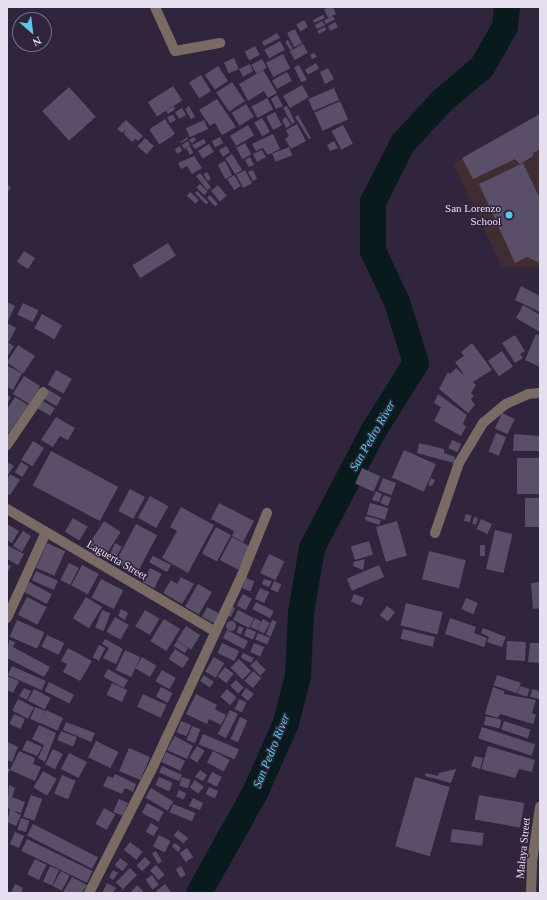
<!DOCTYPE html>
<html>
<head>
<meta charset="utf-8">
<style>
  body { margin:0 }
  #map { position:relative; width:547px; height:900px; overflow:hidden; background:#31253e; font-family:"Times New Roman",serif }
  div>[style] { position:absolute }
  [style*='--x'] { left:calc(var(--x)*1px); top:calc(var(--y)*1px); width:calc(var(--w)*1px); rotate:calc(var(--a)*1deg) }
  .education>* { inset:0; background:#402d32 }
  .river>* { height:26px; margin:-13px; padding:0 13px; transform-origin:13px; border-radius:13px; background:#081a1c }
  .building>* { inset:0; background:#5a4e68; transform-origin:0 0 }
  .round { border-radius:50% }
  .minor>* { height:10px; margin:-5px; padding:0 5px; transform-origin:5px; border-radius:5px; background:#796b64 }
  .dots>* { width:11px; height:11px; translate:-50% -50%; box-sizing:border-box; border:2px solid #31253e; border-radius:50% }
  span { translate:-50% -50%; white-space:nowrap; text-align:center; line-height:1.15; -webkit-text-stroke:3px #31253e; paint-order:stroke }
  .poi-label { font-size:11px; color:#e6dfef }
  .right { translate:-100% -50%; text-align:right }
  .street-label { font-size:11px; color:#e6dfef }
  .water-label { font-size:12px; color:#48d6e6; font-style:italic }
  .frame { position:absolute; inset:0; border:8px solid #e6dfef; pointer-events:none }
  .north { position:absolute; left:12px; top:12px; width:40px; height:40px; box-sizing:border-box; background:#31253e; border:1px solid #796f85; border-radius:50%; rotate:152deg; font-size:11px; font-weight:700; line-height:16px; text-align:center; color:#e6dfef }
  .north::after { content:''; display:block; margin:auto; width:14px; height:18px; background:#5dc7e8; clip-path:polygon(50% 0,100% 100%,50% 72%,0 100%) }
</style>
</head>
<body>
<div id="map">
  <div class="education">
    <div style="clip-path:polygon(540px 113px,540px 267px,502px 267px,453px 164px)"></div>
  </div>
  <div class="river">
    <div style="--x:199;--y:893;--w:115;--a:-60.8"></div>
    <div style="--x:255;--y:793;--w:77;--a:-66.1"></div>
    <div style="--x:286;--y:723;--w:49;--a:-75.7"></div>
    <div style="--x:298;--y:676;--w:63;--a:-87.3"></div>
    <div style="--x:301;--y:613;--w:66;--a:-80.4"></div>
    <div style="--x:312;--y:548;--w:133;--a:-62.3"></div>
    <div style="--x:374;--y:430;--w:79;--a:-57.9"></div>
    <div style="--x:416;--y:363;--w:64;--a:-107.3"></div>
    <div style="--x:397;--y:302;--w:56;--a:-115.2"></div>
    <div style="--x:373;--y:251;--w:49;--a:-90"></div>
    <div style="--x:373;--y:202;--w:66;--a:-63"></div>
    <div style="--x:403;--y:143;--w:59;--a:-47.1"></div>
    <div style="--x:443;--y:100;--w:51;--a:-40.2"></div>
    <div style="--x:482;--y:67;--w:46;--a:-60.1"></div>
    <div style="--x:505;--y:27;--w:20;--a:-84"></div>
  </div>
  <div class="building">
    <div style="clip-path:polygon(333px 7px,336px 14px,328px 18px,324px 9px)"></div>
    <div style="clip-path:polygon(323px 15px,325px 18px,314px 23px,313px 20px)"></div>
    <div style="left:333px;top:16px;width:4px;height:10px;rotate:63deg"></div>
    <div style="left:304px;top:20px;width:8px;height:9px;rotate:60deg"></div>
    <div style="clip-path:polygon(322px 21px,325px 25px,317px 29px,315px 25px)"></div>
    <div style="clip-path:polygon(335px 22px,338px 27px,330px 31px,328px 26px)"></div>
    <div style="clip-path:polygon(325px 27px,326px 30px,319px 34px,317px 31px)"></div>
    <div style="left:295px;top:29px;width:16px;height:9px;rotate:63deg"></div>
    <div style="clip-path:polygon(277px 33px,280px 38px,264px 46px,262px 42px)"></div>
    <div style="left:288px;top:40px;width:10px;height:3px;rotate:61deg"></div>
    <div style="left:280px;top:41px;width:10px;height:18px;rotate:61deg"></div>
    <div style="left:303px;top:44px;width:10px;height:15px;rotate:61deg"></div>
    <div style="left:255px;top:46px;width:10px;height:12px;rotate:61deg"></div>
    <div style="clip-path:polygon(314px 53px,317px 57px,312px 59px,310px 55px)"></div>
    <div style="left:283px;top:54px;width:16px;height:19px;rotate:63deg"></div>
    <div style="left:234px;top:58px;width:12px;height:11px;rotate:66deg"></div>
    <div style="left:262px;top:59px;width:10px;height:12px;rotate:61deg"></div>
    <div style="left:316px;top:63px;width:6px;height:13px;rotate:59deg"></div>
    <div style="clip-path:polygon(250px 64px,253px 71px,243px 77px,239px 69px)"></div>
    <div style="clip-path:polygon(299px 65px,307px 80px,301px 82px,294px 67px)"></div>
    <div style="left:218px;top:66px;width:18px;height:16px;rotate:56deg"></div>
    <div style="clip-path:polygon(328px 68px,334px 79px,325px 84px,320px 72px)"></div>
    <div style="clip-path:polygon(263px 70px,277px 93px,268px 98px,264px 91px,248px 101px,239px 84px)"></div>
    <div style="left:287px;top:72px;width:10px;height:17px;rotate:61deg"></div>
    <div style="left:201px;top:75px;width:19px;height:14px;rotate:58deg"></div>
    <div style="left:232px;top:82px;width:23px;height:19px;rotate:56deg"></div>
    <div style="left:302px;top:85px;width:14px;height:22px;rotate:60deg"></div>
    <div style="left:173px;top:86px;width:17px;height:30px;rotate:57deg"></div>
    <div style="left:69px;top:87px;width:40px;height:36px;rotate:48deg"></div>
    <div style="left:334px;top:88px;width:13px;height:28px;rotate:67deg"></div>
    <div style="clip-path:polygon(277px 95px,283px 106px,276px 109px,271px 99px)"></div>
    <div style="left:267px;top:98px;width:13px;height:18px;rotate:61deg"></div>
    <div style="clip-path:polygon(217px 99px,236px 127px,222px 135px,215px 123px,210px 126px,199px 110px)"></div>
    <div style="left:340px;top:101px;width:20px;height:28px;rotate:66deg"></div>
    <div style="left:246px;top:104px;width:15px;height:17px;rotate:58deg"></div>
    <div style="clip-path:polygon(174px 106px,175px 109px,168px 114px,166px 111px)"></div>
    <div style="clip-path:polygon(189px 106px,195px 117px,191px 119px,185px 109px)"></div>
    <div style="clip-path:polygon(287px 106px,295px 122px,292px 124px,283px 108px)"></div>
    <div style="left:182px;top:108px;width:8px;height:8px;rotate:60deg"></div>
    <div style="left:275px;top:112px;width:15px;height:10px;rotate:62deg"></div>
    <div style="clip-path:polygon(540px 114px,540px 149px,533px 153px,533px 156px,520px 164px,515px 159px,473px 179px,462px 158px)"></div>
    <div style="clip-path:polygon(173px 115px,176px 120px,170px 123px,167px 117px)"></div>
    <div style="clip-path:polygon(298px 115px,311px 138px,309px 139px,295px 117px)"></div>
    <div style="clip-path:polygon(286px 117px,291px 125px,286px 128px,282px 120px)"></div>
    <div style="left:262px;top:118px;width:16px;height:9px;rotate:60deg"></div>
    <div style="left:165px;top:119px;width:18px;height:19px;rotate:56deg"></div>
    <div style="clip-path:polygon(126px 120px,143px 136px,138px 141px,135px 139px,132px 142px,124px 134px,125px 130px,122px 133px,117px 129px)"></div>
    <div style="left:204px;top:120px;width:10px;height:20px;rotate:66deg"></div>
    <div style="clip-path:polygon(297px 124px,306px 141px,291px 149px,285px 139px,289px 136px,286px 130px)"></div>
    <div style="left:248px;top:125px;width:12px;height:21px;rotate:59deg"></div>
    <div style="left:343px;top:125px;width:21px;height:13px;rotate:62deg"></div>
    <div style="clip-path:polygon(273px 134px,280px 149px,268px 155px,263px 148px,256px 151px,252px 144px)"></div>
    <div style="clip-path:polygon(188px 137px,188px 139px,181px 143px,180px 142px)"></div>
    <div style="clip-path:polygon(194px 137px,196px 140px,192px 143px,189px 140px)"></div>
    <div style="left:220px;top:137px;width:7px;height:9px;rotate:63deg"></div>
    <div style="left:145px;top:138px;width:12px;height:11px;rotate:42deg"></div>
    <div style="clip-path:polygon(204px 139px,206px 143px,195px 149px,192px 145px)"></div>
    <div style="clip-path:polygon(188px 141px,190px 145px,184px 149px,182px 145px)"></div>
    <div style="clip-path:polygon(334px 141px,338px 148px,330px 151px,327px 145px)"></div>
    <div style="left:245px;top:143px;width:13px;height:10px;rotate:61deg"></div>
    <div style="left:209px;top:144px;width:9px;height:13px;rotate:58deg"></div>
    <div style="clip-path:polygon(180px 146px,182px 151px,177px 154px,175px 149px)"></div>
    <div style="clip-path:polygon(190px 146px,193px 153px,190px 155px,186px 148px)"></div>
    <div style="clip-path:polygon(226px 146px,230px 152px,223px 157px,219px 150px)"></div>
    <div style="left:289px;top:147px;width:9px;height:18px;rotate:69deg"></div>
    <div style="clip-path:polygon(262px 150px,266px 157px,257px 162px,253px 154px)"></div>
    <div style="left:232px;top:154px;width:19px;height:8px;rotate:58deg"></div>
    <div style="clip-path:polygon(194px 156px,202px 168px,192px 174px,187px 166px,181px 169px,178px 163px)"></div>
    <div style="clip-path:polygon(250px 157px,254px 165px,249px 167px,245px 160px)"></div>
    <div style="left:225px;top:161px;width:16px;height:8px;rotate:63deg"></div>
    <div style="clip-path:polygon(523px 163px,540px 199px,540px 263px,527px 257px,515px 263px,479px 184px)"></div>
    <div style="left:245px;top:170px;width:15px;height:10px;rotate:62deg"></div>
    <div style="clip-path:polygon(253px 170px,257px 179px,253px 181px,248px 172px)"></div>
    <div style="left:207px;top:172px;width:8px;height:4px;rotate:60deg"></div>
    <div style="left:200px;top:173px;width:18px;height:5px;rotate:52deg"></div>
    <div style="left:234px;top:175px;width:13px;height:8px;rotate:58deg"></div>
    <div style="clip-path:polygon(7px 184px,11px 188px,7px 192px)"></div>
    <div style="left:200px;top:184px;width:11px;height:5px;rotate:45deg"></div>
    <div style="left:218px;top:185px;width:14px;height:9px;rotate:51deg"></div>
    <div style="left:197px;top:191px;width:16px;height:3px;rotate:45deg"></div>
    <div style="left:190px;top:192px;width:12px;height:5px;rotate:42deg"></div>
    <div style="left:210px;top:195px;width:12px;height:4px;rotate:48deg"></div>
    <div style="left:168px;top:243px;width:15px;height:42px;rotate:58deg"></div>
    <div style="left:24px;top:251px;width:13px;height:13px;rotate:32deg"></div>
    <div style="clip-path:polygon(521px 286px,540px 296px,540px 312px,515px 300px)"></div>
    <div style="clip-path:polygon(7px 302px,15px 306px,7px 323px)"></div>
    <div style="left:23px;top:303px;width:17px;height:13px;rotate:25deg"></div>
    <div style="clip-path:polygon(523px 305px,540px 315px,540px 332px,516px 318px)"></div>
    <div style="left:42px;top:314px;width:23px;height:16px;rotate:29deg"></div>
    <div style="clip-path:polygon(7px 323px,16px 328px,9px 342px,7px 341px)"></div>
    <div style="clip-path:polygon(536px 334px,540px 336px,540px 367px,525px 360px)"></div>
    <div style="clip-path:polygon(515px 335px,525px 351px,520px 354px,523px 358px,515px 363px,502px 343px)"></div>
    <div style="clip-path:polygon(7px 342px,14px 346px,7px 357px)"></div>
    <div style="clip-path:polygon(472px 343px,492px 370px,473px 382px,476px 385px,471px 393px,474px 396px,471px 399px,475px 405px,468px 413px,439px 389px,448px 372px,450px 374px,456px 368px,465px 376px,455px 362px,464px 356px,461px 352px)"></div>
    <div style="left:18px;top:345px;width:20px;height:21px;rotate:33deg"></div>
    <div style="left:502px;top:351px;width:19px;height:17px;rotate:55deg"></div>
    <div style="clip-path:polygon(8px 366px,22px 373px,13px 390px,7px 387px)"></div>
    <div style="left:56px;top:370px;width:18px;height:17px;rotate:29deg"></div>
    <div style="left:24px;top:376px;width:19px;height:21px;rotate:32deg"></div>
    <div style="left:47px;top:389px;width:17px;height:10px;rotate:31deg"></div>
    <div style="clip-path:polygon(438px 394px,467px 415px,463px 424px,466px 427px,461px 436px,434px 421px,441px 407px,434px 403px)"></div>
    <div style="clip-path:polygon(7px 395px,11px 397px,7px 404px)"></div>
    <div style="clip-path:polygon(15px 397px,28px 405px,7px 435px,7px 409px)"></div>
    <div style="left:41px;top:400px;width:16px;height:9px;rotate:30deg"></div>
    <div style="left:502px;top:413px;width:14px;height:17px;rotate:25deg"></div>
    <div style="clip-path:polygon(56px 417px,75px 428px,68px 440px,60px 436px,53px 447px,41px 440px)"></div>
    <div style="left:496px;top:433px;width:11px;height:20px;rotate:22deg"></div>
    <div style="clip-path:polygon(514px 434px,540px 436px,540px 451px,513px 451px)"></div>
    <div style="left:452px;top:440px;width:10px;height:9px;rotate:24deg"></div>
    <div style="left:33px;top:441px;width:13px;height:22px;rotate:32deg"></div>
    <div style="clip-path:polygon(419px 443px,444px 449px,444px 453px,455px 457px,454px 463px,417px 453px)"></div>
    <div style="left:404px;top:450px;width:35px;height:30px;rotate:24deg"></div>
    <div style="left:51px;top:451px;width:76px;height:39px;rotate:28deg"></div>
    <div style="left:540px;top:458px;width:36px;height:23px;rotate:90deg"></div>
    <div style="clip-path:polygon(7px 462px,14px 466px,8px 475px,7px 475px)"></div>
    <div style="left:21px;top:462px;width:9px;height:12px;rotate:32deg"></div>
    <div style="left:362px;top:468px;width:20px;height:17px;rotate:24deg"></div>
    <div style="clip-path:polygon(10px 474px,20px 480px,10px 495px,7px 494px,7px 479px)"></div>
    <div style="left:383px;top:478px;width:14px;height:13px;rotate:21deg"></div>
    <div style="clip-path:polygon(431px 478px,435px 480px,432px 486px,428px 485px)"></div>
    <div style="left:130px;top:489px;width:17px;height:25px;rotate:28deg"></div>
    <div style="clip-path:polygon(376px 491px,382px 494px,379px 502px,372px 500px)"></div>
    <div style="clip-path:polygon(384px 495px,391px 498px,388px 506px,380px 503px)"></div>
    <div style="left:150px;top:496px;width:21px;height:25px;rotate:29deg"></div>
    <div style="left:540px;top:498px;width:29px;height:15px;rotate:90deg"></div>
    <div style="clip-path:polygon(219px 503px,254px 521px,243px 542px,232px 536px,234px 531px,211px 519px)"></div>
    <div style="left:370px;top:503px;width:19px;height:12px;rotate:16deg"></div>
    <div style="clip-path:polygon(181px 507px,214px 525px,188px 573px,162px 558px,177px 531px,170px 527px)"></div>
    <div style="left:466px;top:514px;width:6px;height:7px;rotate:18deg"></div>
    <div style="clip-path:polygon(366px 516px,381px 520px,379px 525px,365px 520px)"></div>
    <div style="left:474px;top:517px;width:4px;height:7px;rotate:14deg"></div>
    <div style="left:73px;top:518px;width:17px;height:16px;rotate:31deg"></div>
    <div style="left:481px;top:519px;width:12px;height:11px;rotate:24deg"></div>
    <div style="left:104px;top:521px;width:20px;height:31px;rotate:33deg"></div>
    <div style="left:397px;top:521px;width:36px;height:22px;rotate:74deg"></div>
    <div style="clip-path:polygon(7px 524px,19px 531px,12px 543px,7px 540px)"></div>
    <div style="left:136px;top:524px;width:24px;height:44px;rotate:28deg"></div>
    <div style="left:216px;top:527px;width:17px;height:30px;rotate:28deg"></div>
    <div style="left:495px;top:530px;width:18px;height:40px;rotate:13deg"></div>
    <div style="clip-path:polygon(23px 531px,31px 536px,22px 552px,13px 546px)"></div>
    <div style="left:232px;top:537px;width:21px;height:26px;rotate:28deg"></div>
    <div style="left:369px;top:541px;width:14px;height:19px;rotate:73deg"></div>
    <div style="left:47px;top:543px;width:20px;height:27px;rotate:24deg"></div>
    <div style="clip-path:polygon(115px 543px,122px 547px,116px 557px,110px 554px)"></div>
    <div style="clip-path:polygon(7px 545px,24px 554px,18px 565px,7px 559px)"></div>
    <div style="left:480px;top:545px;width:5px;height:11px"></div>
    <div style="left:429px;top:551px;width:38px;height:29px;rotate:14deg"></div>
    <div style="left:269px;top:554px;width:17px;height:21px;rotate:25deg"></div>
    <div style="clip-path:polygon(153px 556px,171px 565px,167px 572px,149px 562px)"></div>
    <div style="clip-path:polygon(365px 559px,363px 570px,353px 566px,354px 562px)"></div>
    <div style="left:69px;top:563px;width:11px;height:19px;rotate:27deg"></div>
    <div style="clip-path:polygon(7px 564px,11px 566px,7px 573px)"></div>
    <div style="left:82px;top:565px;width:19px;height:23px;rotate:28deg"></div>
    <div style="left:379px;top:565px;width:13px;height:35px;rotate:67deg"></div>
    <div style="left:150px;top:568px;width:13px;height:16px;rotate:27deg"></div>
    <div style="left:36px;top:571px;width:24px;height:10px;rotate:24deg"></div>
    <div style="clip-path:polygon(181px 577px,194px 584px,182px 604px,163px 593px,171px 580px,177px 584px)"></div>
    <div style="left:246px;top:578px;width:9px;height:11px;rotate:21deg"></div>
    <div style="left:101px;top:579px;width:25px;height:21px;rotate:27deg"></div>
    <div style="clip-path:polygon(264px 579px,272px 581px,269px 587px,262px 584px)"></div>
    <div style="left:274px;top:581px;width:8px;height:9px;rotate:23deg"></div>
    <div style="left:29px;top:582px;width:26px;height:11px;rotate:28deg"></div>
    <div style="clip-path:polygon(540px 582px,540px 608px,533px 609px,531px 583px)"></div>
    <div style="left:198px;top:584px;width:16px;height:26px;rotate:30deg"></div>
    <div style="left:260px;top:588px;width:10px;height:12px;rotate:24deg"></div>
    <div style="left:243px;top:594px;width:10px;height:13px;rotate:29deg"></div>
    <div style="left:354px;top:594px;width:11px;height:8px;rotate:22deg"></div>
    <div style="left:27px;top:597px;width:22px;height:20px;rotate:27deg"></div>
    <div style="left:86px;top:597px;width:19px;height:25px;rotate:32deg"></div>
    <div style="left:466px;top:598px;width:13px;height:12px;rotate:23deg"></div>
    <div style="left:256px;top:602px;width:20px;height:8px;rotate:27deg"></div>
    <div style="left:406px;top:603px;width:38px;height:23px;rotate:14deg"></div>
    <div style="clip-path:polygon(230px 605px,235px 608px,231px 617px,225px 614px)"></div>
    <div style="left:387px;top:606px;width:10px;height:12px;rotate:37deg"></div>
    <div style="left:207px;top:607px;width:15px;height:11px;rotate:28deg"></div>
    <div style="clip-path:polygon(121px 609px,128px 613px,125px 620px,118px 616px)"></div>
    <div style="left:102px;top:610px;width:9px;height:19px;rotate:21deg"></div>
    <div style="left:145px;top:610px;width:17px;height:19px;rotate:31deg"></div>
    <div style="left:238px;top:610px;width:18px;height:11px;rotate:27deg"></div>
    <div style="left:115px;top:617px;width:16px;height:17px;rotate:30deg"></div>
    <div style="left:255px;top:618px;width:7px;height:10px;rotate:27deg"></div>
    <div style="clip-path:polygon(450px 618px,476px 627px,474px 633px,487px 638px,484px 647px,445px 634px)"></div>
    <div style="left:164px;top:619px;width:19px;height:26px;rotate:32deg"></div>
    <div style="left:263px;top:619px;width:8px;height:12px;rotate:30deg"></div>
    <div style="left:17px;top:620px;width:30px;height:18px;rotate:24deg"></div>
    <div style="left:272px;top:620px;width:5px;height:16px;rotate:22deg"></div>
    <div class="round" style="left:226px;top:621px;width:10px;height:10px"></div>
    <div style="left:186px;top:626px;width:17px;height:17px;rotate:33deg"></div>
    <div style="left:239px;top:626px;width:5px;height:7px;rotate:22deg"></div>
    <div style="left:247px;top:628px;width:10px;height:8px;rotate:24deg"></div>
    <div style="clip-path:polygon(483px 628px,506px 637px,502px 647px,487px 642px,489px 637px,481px 633px)"></div>
    <div style="left:403px;top:629px;width:33px;height:10px;rotate:14deg"></div>
    <div style="left:227px;top:630px;width:24px;height:9px;rotate:28deg"></div>
    <div style="left:258px;top:633px;width:13px;height:7px;rotate:23deg"></div>
    <div style="left:47px;top:635px;width:19px;height:13px;rotate:25deg"></div>
    <div style="clip-path:polygon(105px 639px,123px 649px,116px 664px,103px 658px,109px 648px,102px 644px)"></div>
    <div style="clip-path:polygon(9px 640px,15px 642px,13px 647px,50px 667px,44px 677px,7px 658px)"></div>
    <div style="left:177px;top:641px;width:13px;height:6px;rotate:32deg"></div>
    <div style="left:507px;top:641px;width:19px;height:19px;rotate:3deg"></div>
    <div style="left:222px;top:643px;width:19px;height:11px;rotate:25deg"></div>
    <div style="left:254px;top:643px;width:11px;height:10px;rotate:22deg"></div>
    <div style="clip-path:polygon(530px 643px,540px 643px,540px 663px,528px 662px)"></div>
    <div style="left:99px;top:645px;width:7px;height:14px;rotate:27deg"></div>
    <div style="clip-path:polygon(68px 648px,92px 661px,80px 681px,63px 672px,67px 664px,61px 661px)"></div>
    <div style="left:175px;top:649px;width:17px;height:12px;rotate:33deg"></div>
    <div style="left:125px;top:650px;width:17px;height:22px;rotate:25deg"></div>
    <div style="clip-path:polygon(243px 653px,254px 658px,251px 663px,241px 658px)"></div>
    <div style="left:142px;top:657px;width:17px;height:13px;rotate:31deg"></div>
    <div style="left:214px;top:657px;width:12px;height:17px;rotate:31deg"></div>
    <div style="left:239px;top:659px;width:17px;height:12px;rotate:45deg"></div>
    <div style="left:256px;top:660px;width:14px;height:8px;rotate:45deg"></div>
    <div style="left:12px;top:666px;width:37px;height:10px;rotate:24deg"></div>
    <div style="left:225px;top:667px;width:11px;height:12px;rotate:38deg"></div>
    <div style="left:108px;top:669px;width:23px;height:9px;rotate:29deg"></div>
    <div style="left:162px;top:670px;width:16px;height:13px;rotate:30deg"></div>
    <div style="left:253px;top:671px;width:11px;height:13px;rotate:41deg"></div>
    <div style="left:204px;top:675px;width:12px;height:7px;rotate:35deg"></div>
    <div style="left:497px;top:675px;width:25px;height:11px;rotate:18deg"></div>
    <div style="clip-path:polygon(7px 676px,19px 681px,13px 693px,7px 690px)"></div>
    <div style="left:236px;top:680px;width:11px;height:8px;rotate:45deg"></div>
    <div style="left:49px;top:682px;width:28px;height:10px;rotate:27deg"></div>
    <div style="left:112px;top:683px;width:17px;height:13px;rotate:25deg"></div>
    <div style="left:520px;top:686px;width:10px;height:8px;rotate:17deg"></div>
    <div style="left:161px;top:687px;width:13px;height:11px;rotate:27deg"></div>
    <div style="clip-path:polygon(493px 687px,504px 691px,504px 694px,536px 700px,532px 713px,536px 715px,533px 724px,500px 714px,498px 718px,485px 714px)"></div>
    <div style="clip-path:polygon(24px 688px,31px 691px,27px 700px,19px 696px)"></div>
    <div style="clip-path:polygon(246px 688px,254px 694px,248px 701px,241px 695px)"></div>
    <div style="left:34px;top:689px;width:19px;height:13px;rotate:28deg"></div>
    <div style="left:227px;top:689px;width:13px;height:10px;rotate:42deg"></div>
    <div style="clip-path:polygon(532px 689px,540px 691px,540px 699px,530px 697px)"></div>
    <div style="left:143px;top:694px;width:26px;height:14px;rotate:25deg"></div>
    <div style="clip-path:polygon(196px 694px,217px 705px,215px 709px,226px 715px,221px 725px,209px 719px,207px 724px,186px 714px)"></div>
    <div style="left:18px;top:699px;width:18px;height:13px;rotate:27deg"></div>
    <div style="left:239px;top:699px;width:8px;height:11px;rotate:23deg"></div>
    <div style="left:35px;top:707px;width:11px;height:13px;rotate:22deg"></div>
    <div style="left:46px;top:710px;width:19px;height:14px;rotate:25deg"></div>
    <div style="left:230px;top:710px;width:9px;height:27px;rotate:27deg"></div>
    <div style="left:14px;top:714px;width:12px;height:11px;rotate:24deg"></div>
    <div style="left:486px;top:716px;width:16px;height:9px;rotate:14deg"></div>
    <div style="left:240px;top:717px;width:8px;height:24px;rotate:23deg"></div>
    <div style="left:181px;top:721px;width:11px;height:12px;rotate:22deg"></div>
    <div style="left:504px;top:721px;width:28px;height:9px;rotate:18deg"></div>
    <div style="clip-path:polygon(66px 722px,95px 733px,91px 742px,63px 730px)"></div>
    <div style="clip-path:polygon(39px 725px,56px 733px,45px 762px,38px 758px,44px 745px,32px 739px)"></div>
    <div style="left:192px;top:726px;width:9px;height:15px;rotate:21deg"></div>
    <div style="left:482px;top:727px;width:56px;height:12px;rotate:18deg"></div>
    <div style="left:61px;top:731px;width:17px;height:10px;rotate:21deg"></div>
    <div style="left:203px;top:734px;width:39px;height:11px;rotate:23deg"></div>
    <div style="clip-path:polygon(175px 736px,193px 746px,187px 759px,167px 750px)"></div>
    <div style="clip-path:polygon(27px 740px,42px 747px,37px 756px,22px 750px)"></div>
    <div style="left:96px;top:741px;width:25px;height:18px;rotate:26deg"></div>
    <div style="clip-path:polygon(8px 742px,18px 747px,12px 762px,7px 760px)"></div>
    <div style="left:197px;top:746px;width:9px;height:14px;rotate:32deg"></div>
    <div style="clip-path:polygon(488px 746px,535px 760px,532px 772px,519px 769px,515px 778px,481px 769px)"></div>
    <div style="left:129px;top:748px;width:23px;height:25px;rotate:23deg"></div>
    <div style="left:53px;top:749px;width:11px;height:17px;rotate:27deg"></div>
    <div style="clip-path:polygon(19px 751px,35px 758px,33px 764px,41px 767px,35px 781px,10px 770px)"></div>
    <div style="left:213px;top:751px;width:19px;height:13px;rotate:28deg"></div>
    <div style="left:166px;top:752px;width:21px;height:11px;rotate:25deg"></div>
    <div style="left:69px;top:753px;width:20px;height:18px;rotate:27deg"></div>
    <div style="clip-path:polygon(475px 756px,483px 758px,480px 769px,471px 766px)"></div>
    <div style="left:162px;top:766px;width:22px;height:7px;rotate:24deg"></div>
    <div style="clip-path:polygon(7px 768px,10px 769px,7px 777px)"></div>
    <div style="clip-path:polygon(456px 769px,451px 783px,425px 776px,426px 773px,438px 776px,439px 773px)"></div>
    <div style="clip-path:polygon(200px 770px,207px 775px,203px 781px,195px 777px)"></div>
    <div style="left:43px;top:771px;width:16px;height:19px;rotate:30deg"></div>
    <div style="left:212px;top:772px;width:11px;height:11px;rotate:27deg"></div>
    <div style="clip-path:polygon(115px 774px,136px 784px,133px 792px,125px 788px,122px 794px,103px 786px,108px 776px,113px 778px)"></div>
    <div style="left:62px;top:775px;width:15px;height:20px;rotate:23deg"></div>
    <div style="left:159px;top:777px;width:15px;height:9px;rotate:23deg"></div>
    <div style="left:182px;top:777px;width:9px;height:9px;rotate:18deg"></div>
    <div style="left:415px;top:777px;width:36px;height:72px;rotate:16deg"></div>
    <div style="left:195px;top:780px;width:11px;height:9px;rotate:38deg"></div>
    <div style="clip-path:polygon(9px 785px,15px 788px,12px 797px,25px 802px,21px 813px,12px 810px,21px 815px,16px 826px,7px 822px,10px 809px,7px 808px)"></div>
    <div style="left:209px;top:787px;width:10px;height:8px;rotate:24deg"></div>
    <div style="left:151px;top:788px;width:26px;height:11px;rotate:31deg"></div>
    <div style="left:179px;top:790px;width:8px;height:7px;rotate:23deg"></div>
    <div style="left:31px;top:795px;width:12px;height:23px;rotate:20deg"></div>
    <div style="left:479px;top:795px;width:46px;height:25px;rotate:10deg"></div>
    <div style="clip-path:polygon(193px 798px,203px 803px,200px 810px,189px 806px)"></div>
    <div style="left:119px;top:799px;width:10px;height:14px;rotate:24deg"></div>
    <div style="left:147px;top:803px;width:19px;height:11px;rotate:28deg"></div>
    <div style="left:173px;top:804px;width:24px;height:9px;rotate:22deg"></div>
    <div style="left:104px;top:808px;width:13px;height:18px;rotate:29deg"></div>
    <div style="left:21px;top:818px;width:9px;height:12px;rotate:18deg"></div>
    <div style="left:151px;top:823px;width:9px;height:10px;rotate:32deg"></div>
    <div style="left:33px;top:824px;width:73px;height:13px;rotate:27deg"></div>
    <div style="left:452px;top:829px;width:32px;height:13px;rotate:7deg"></div>
    <div style="left:178px;top:830px;width:13px;height:7px;rotate:39deg"></div>
    <div style="left:15px;top:832px;width:10px;height:13px;rotate:24deg"></div>
    <div style="left:159px;top:835px;width:13px;height:13px;rotate:27deg"></div>
    <div style="left:27px;top:839px;width:73px;height:13px;rotate:26deg"></div>
    <div style="left:130px;top:842px;width:16px;height:10px;rotate:38deg"></div>
    <div style="clip-path:polygon(175px 843px,181px 848px,178px 852px,172px 846px)"></div>
    <div style="left:187px;top:848px;width:11px;height:9px;rotate:56deg"></div>
    <div style="clip-path:polygon(156px 851px,162px 861px,158px 864px,152px 853px)"></div>
    <div style="left:145px;top:857px;width:8px;height:12px;rotate:45deg"></div>
    <div style="left:120px;top:858px;width:10px;height:9px;rotate:37deg"></div>
    <div style="left:35px;top:859px;width:13px;height:17px;rotate:27deg"></div>
    <div style="left:156px;top:865px;width:13px;height:8px;rotate:48deg"></div>
    <div style="left:50px;top:866px;width:10px;height:17px;rotate:24deg"></div>
    <div style="left:181px;top:866px;width:10px;height:6px;rotate:61deg"></div>
    <div style="left:130px;top:868px;width:10px;height:20px;rotate:45deg"></div>
    <div style="clip-path:polygon(113px 870px,118px 873px,113px 880px,109px 877px)"></div>
    <div style="left:61px;top:871px;width:10px;height:17px;rotate:29deg"></div>
    <div style="left:152px;top:875px;width:12px;height:8px;rotate:55deg"></div>
    <div style="clip-path:polygon(72px 877px,87px 885px,82px 893px,63px 892px)"></div>
    <div style="clip-path:polygon(107px 883px,116px 888px,113px 893px,102px 893px)"></div>
    <div style="clip-path:polygon(15px 884px,23px 888px,21px 893px,11px 893px)"></div>
    <div style="clip-path:polygon(165px 884px,171px 892px,157px 893px,156px 891px)"></div>
    <div style="clip-path:polygon(137px 885px,143px 891px,142px 893px,131px 892px)"></div>
  </div>
  <div class="minor">
    <div style="--x:155;--y:7;--w:48;--a:65.6"></div>
    <div style="--x:175;--y:51;--w:46;--a:-10.1"></div>
    <div style="--x:7;--y:445;--w:64;--a:-55.8"></div>
    <div style="--x:7;--y:509;--w:240;--a:30.5"></div>
    <div style="--x:435;--y:533;--w:74;--a:-71.1"></div>
    <div style="--x:459;--y:463;--w:47;--a:-59"></div>
    <div style="--x:483;--y:423;--w:30;--a:-40"></div>
    <div style="--x:506;--y:404;--w:24;--a:-24"></div>
    <div style="--x:528;--y:394;--w:12;--a:-5"></div>
    <div style="--x:7;--y:618;--w:94;--a:-65.6"></div>
    <div style="--x:89;--y:893;--w:137;--a:-63.1"></div>
    <div style="--x:151;--y:771;--w:216;--a:-65.1"></div>
    <div style="--x:242;--y:575;--w:67;--a:-68"></div>
    <div style="--x:531;--y:893;--w:31;--a:-88"></div>
    <div style="--x:532;--y:862;--w:56;--a:-81.7"></div>
  </div>
  <div class="dots">
    <div style="left:509px;top:215px;background:#5dc7e8"></div>
  </div>
  <div class="poi-label">
    <span class="right" style="left:501px;top:215px">San Lorenzo<br>School</span>
  </div>
  <div class="street-label">
    <span style="left:117px;top:560px;rotate:30deg">Laguerta Street</span>
    <span style="left:523px;top:848px;rotate:-84deg">Malaya Street</span>
  </div>
  <div class="water-label">
    <span style="left:373px;top:436px;rotate:-60deg">San Pedro River</span>
    <span style="left:272px;top:751px;rotate:-68deg">San Pedro River</span>
  </div>
  <div class="frame"></div>
  <div class="north">N</div>
</div>
</body>
</html>
